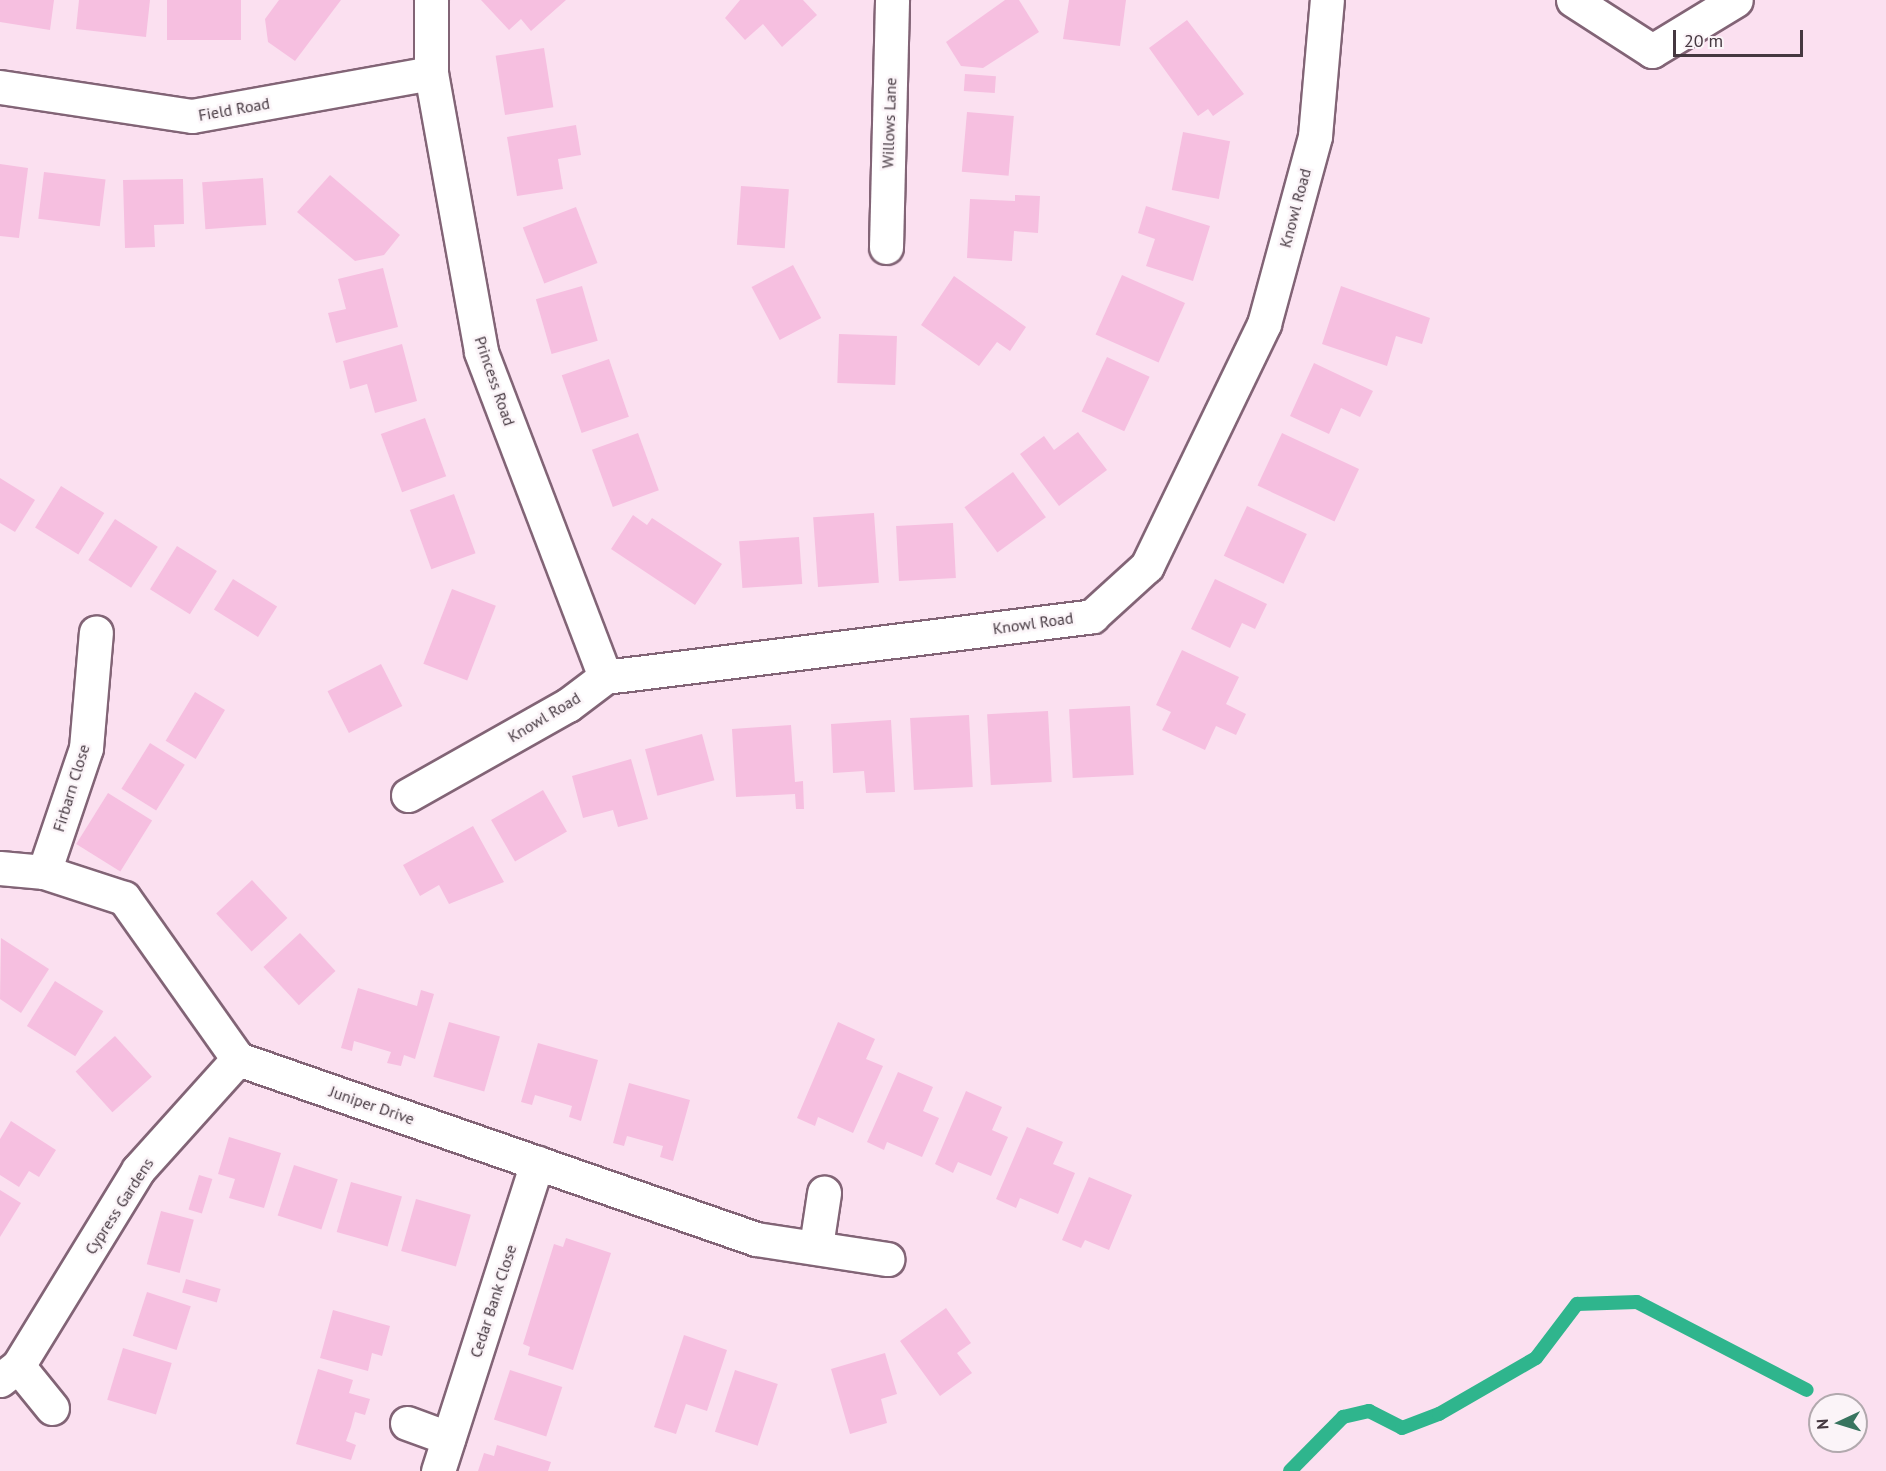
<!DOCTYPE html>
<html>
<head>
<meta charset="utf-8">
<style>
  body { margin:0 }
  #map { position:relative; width:1886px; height:1471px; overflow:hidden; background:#fbe0f0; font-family:"PT Sans",sans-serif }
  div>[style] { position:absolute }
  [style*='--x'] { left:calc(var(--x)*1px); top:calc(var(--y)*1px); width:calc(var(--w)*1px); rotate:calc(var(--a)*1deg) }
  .stream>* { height:14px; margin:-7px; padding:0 7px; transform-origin:7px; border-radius:7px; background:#2fb58d }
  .building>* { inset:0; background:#f6bfe0; transform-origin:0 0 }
  .roads { filter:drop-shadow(2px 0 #826476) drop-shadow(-2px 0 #826476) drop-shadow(0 2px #826476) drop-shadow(0 -2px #826476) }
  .street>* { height:33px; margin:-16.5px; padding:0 16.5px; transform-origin:16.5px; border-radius:16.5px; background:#fff }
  span { translate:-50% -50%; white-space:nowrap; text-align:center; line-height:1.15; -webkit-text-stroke:5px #fbf4f8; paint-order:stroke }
  .street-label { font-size:16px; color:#453840 }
  .north { position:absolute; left:1808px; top:1393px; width:60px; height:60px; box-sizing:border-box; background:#fbf4f8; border:2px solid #b2a9ae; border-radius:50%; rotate:266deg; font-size:16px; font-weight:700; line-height:24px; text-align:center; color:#453840 }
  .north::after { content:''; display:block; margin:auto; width:21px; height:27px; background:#38745f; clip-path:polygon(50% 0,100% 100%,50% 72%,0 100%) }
  .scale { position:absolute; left:1673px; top:30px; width:130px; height:27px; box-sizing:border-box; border:3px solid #453840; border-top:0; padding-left:8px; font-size:18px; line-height:21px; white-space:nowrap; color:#453840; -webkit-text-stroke:4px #fbf4f8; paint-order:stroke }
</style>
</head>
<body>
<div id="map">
  <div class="stream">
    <div style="--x:1290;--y:1471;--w:76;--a:-45.5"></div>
    <div style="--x:1343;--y:1417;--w:27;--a:-13"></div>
    <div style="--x:1369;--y:1411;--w:37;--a:27"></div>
    <div style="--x:1402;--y:1428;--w:40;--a:-21"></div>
    <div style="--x:1439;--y:1414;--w:112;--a:-30"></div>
    <div style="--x:1536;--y:1358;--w:68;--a:-52.8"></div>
    <div style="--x:1577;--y:1304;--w:60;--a:-1.9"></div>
    <div style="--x:1637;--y:1302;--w:191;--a:27.4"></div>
  </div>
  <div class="building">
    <div style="clip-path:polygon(0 0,54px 0,50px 30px,0 22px)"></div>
    <div style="clip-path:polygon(79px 0,150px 0,146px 37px,76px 29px)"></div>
    <div style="left:167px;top:0;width:74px;height:40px"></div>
    <div style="clip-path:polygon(279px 0,341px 0,295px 61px,268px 42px,265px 19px)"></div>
    <div style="clip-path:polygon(481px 0,566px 0,531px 31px,521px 19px,509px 30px)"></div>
    <div style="clip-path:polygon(740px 0,803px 0,817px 15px,782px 47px,763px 24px,745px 40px,725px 18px)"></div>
    <div style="clip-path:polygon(1005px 0,1019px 0,1039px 32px,983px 68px,961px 66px,946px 42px)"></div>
    <div style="clip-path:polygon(1069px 0,1126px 0,1120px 46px,1063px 39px)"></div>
    <div style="clip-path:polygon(1187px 20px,1244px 94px,1213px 116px,1208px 109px,1198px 116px,1149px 48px)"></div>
    <div style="left:544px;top:48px;width:60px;height:49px;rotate:81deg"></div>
    <div style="left:965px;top:74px;width:31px;height:17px;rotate:4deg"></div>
    <div style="left:967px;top:112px;width:47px;height:60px;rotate:5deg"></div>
    <div style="clip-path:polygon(576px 125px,581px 155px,558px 159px,563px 189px,517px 196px,507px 137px)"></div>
    <div style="left:1183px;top:132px;width:48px;height:59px;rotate:11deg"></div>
    <div style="clip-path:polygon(0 164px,28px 168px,19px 238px,0 236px)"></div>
    <div style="left:44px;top:172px;width:62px;height:47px;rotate:7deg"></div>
    <div style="clip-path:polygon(330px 175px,400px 235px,384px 255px,355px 261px,297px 212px)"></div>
    <div style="left:263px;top:178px;width:47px;height:61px;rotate:86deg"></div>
    <div style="clip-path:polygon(183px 179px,184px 224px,154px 225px,155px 247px,125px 248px,123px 180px)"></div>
    <div style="left:741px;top:186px;width:48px;height:59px;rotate:4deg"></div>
    <div style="clip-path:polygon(1015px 195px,1040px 196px,1038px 233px,1014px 231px,1012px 261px,967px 258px,970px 199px,1015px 201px)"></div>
    <div style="clip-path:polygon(1146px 206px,1210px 226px,1193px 281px,1146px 266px,1155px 239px,1138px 233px)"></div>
    <div style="left:576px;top:207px;width:60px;height:57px;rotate:69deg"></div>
    <div style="left:793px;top:265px;width:60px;height:47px;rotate:62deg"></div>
    <div style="clip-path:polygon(383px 268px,398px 327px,336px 343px,328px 313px,346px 309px,338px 279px)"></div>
    <div style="left:1122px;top:275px;width:69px;height:65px;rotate:24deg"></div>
    <div style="clip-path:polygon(954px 276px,1026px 327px,1010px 351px,997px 342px,979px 366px,921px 325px)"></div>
    <div style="left:582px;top:286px;width:57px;height:48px;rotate:74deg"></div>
    <div style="clip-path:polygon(1341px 286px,1430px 318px,1422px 344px,1396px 336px,1387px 366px,1322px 344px)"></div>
    <div style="left:839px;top:334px;width:58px;height:49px;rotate:2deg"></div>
    <div style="clip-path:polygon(402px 344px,417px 401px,375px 413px,367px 384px,350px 389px,343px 361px)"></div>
    <div style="left:1107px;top:357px;width:47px;height:60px;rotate:25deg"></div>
    <div style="left:609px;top:359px;width:61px;height:50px;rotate:71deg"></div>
    <div style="clip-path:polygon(1314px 363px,1373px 391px,1360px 417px,1341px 408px,1329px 434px,1290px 416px)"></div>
    <div style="left:425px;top:418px;width:62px;height:47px;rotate:70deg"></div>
    <div style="clip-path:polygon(1078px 432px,1107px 470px,1059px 506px,1020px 454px,1044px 436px,1054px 450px)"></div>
    <div style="left:638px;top:433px;width:61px;height:49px;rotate:70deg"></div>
    <div style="left:1282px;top:433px;width:85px;height:58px;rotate:25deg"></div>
    <div style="left:1013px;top:472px;width:56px;height:60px;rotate:54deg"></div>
    <div style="clip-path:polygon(0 478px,35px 500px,15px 532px,0 523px)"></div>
    <div style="left:61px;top:486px;width:51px;height:49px;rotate:32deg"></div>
    <div style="left:454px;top:494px;width:63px;height:47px;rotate:70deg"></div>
    <div style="left:1247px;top:506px;width:66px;height:55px;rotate:25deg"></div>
    <div style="left:874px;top:513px;width:70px;height:61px;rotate:86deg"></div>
    <div style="clip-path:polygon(633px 515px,647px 525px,652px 518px,722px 564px,695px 605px,611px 549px)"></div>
    <div style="left:115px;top:519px;width:51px;height:49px;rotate:33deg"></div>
    <div style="left:953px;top:523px;width:55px;height:57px;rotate:87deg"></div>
    <div style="left:799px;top:537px;width:47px;height:60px;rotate:86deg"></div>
    <div style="left:177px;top:546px;width:47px;height:51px;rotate:32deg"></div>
    <div style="left:233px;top:579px;width:52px;height:36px;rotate:32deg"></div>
    <div style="clip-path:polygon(1215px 579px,1267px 604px,1255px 629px,1242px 623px,1230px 648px,1191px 629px)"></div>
    <div style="left:452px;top:589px;width:47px;height:80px;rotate:21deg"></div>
    <div style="clip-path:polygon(1182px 650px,1239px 677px,1226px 704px,1246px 714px,1236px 735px,1216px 726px,1205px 750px,1162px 730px,1171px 712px,1156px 705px)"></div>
    <div style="left:381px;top:664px;width:47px;height:60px;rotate:63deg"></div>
    <div style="left:195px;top:692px;width:35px;height:57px;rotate:31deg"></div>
    <div style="left:1130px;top:706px;width:69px;height:61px;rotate:87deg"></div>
    <div style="left:1048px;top:711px;width:71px;height:61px;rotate:87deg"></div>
    <div style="left:969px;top:715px;width:72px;height:59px;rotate:87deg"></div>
    <div style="clip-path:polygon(891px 720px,895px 792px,866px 793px,864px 771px,833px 773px,831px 724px)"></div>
    <div style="clip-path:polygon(791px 725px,795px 782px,803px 781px,804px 809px,796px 809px,795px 794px,736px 797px,732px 729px)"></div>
    <div style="left:702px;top:734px;width:48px;height:59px;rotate:75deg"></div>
    <div style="left:150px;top:743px;width:41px;height:54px;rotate:32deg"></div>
    <div style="clip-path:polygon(631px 759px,648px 819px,618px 827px,613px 810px,583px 818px,572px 776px)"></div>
    <div style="left:543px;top:790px;width:48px;height:60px;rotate:60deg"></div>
    <div style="left:108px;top:793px;width:52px;height:60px;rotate:32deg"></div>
    <div style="clip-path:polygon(473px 826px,504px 882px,449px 904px,439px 885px,420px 896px,403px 865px)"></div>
    <div style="left:252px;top:880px;width:52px;height:49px;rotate:47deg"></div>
    <div style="left:300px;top:933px;width:52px;height:50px;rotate:47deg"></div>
    <div style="clip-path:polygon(1px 938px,49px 969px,21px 1013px,0 999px)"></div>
    <div style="left:55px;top:981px;width:57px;height:53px;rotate:32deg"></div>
    <div style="clip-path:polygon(358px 988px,417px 1006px,421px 990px,434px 994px,415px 1059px,404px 1055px,401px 1066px,387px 1063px,391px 1052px,354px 1041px,352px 1051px,341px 1048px)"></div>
    <div style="left:449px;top:1022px;width:53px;height:57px;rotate:16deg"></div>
    <div style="clip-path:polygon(838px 1022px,875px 1039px,866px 1059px,883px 1066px,853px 1133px,818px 1117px,815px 1126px,797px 1118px)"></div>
    <div style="left:115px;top:1036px;width:55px;height:53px;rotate:48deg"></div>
    <div style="clip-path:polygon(538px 1043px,598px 1060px,581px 1121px,569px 1117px,572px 1106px,535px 1095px,532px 1105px,521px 1102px)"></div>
    <div style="clip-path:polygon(898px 1072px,933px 1087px,923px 1111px,939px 1118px,922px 1157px,887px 1142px,884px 1150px,867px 1142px)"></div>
    <div style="clip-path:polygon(629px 1083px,690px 1100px,673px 1161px,660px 1157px,663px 1146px,627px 1136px,624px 1146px,613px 1143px)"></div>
    <div style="clip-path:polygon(966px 1091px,1002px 1107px,992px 1130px,1008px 1137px,991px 1176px,958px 1162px,953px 1173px,935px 1164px)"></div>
    <div style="clip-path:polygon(11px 1121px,56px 1150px,39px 1177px,29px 1171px,19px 1187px,0 1175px,0 1139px)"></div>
    <div style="clip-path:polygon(1027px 1127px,1063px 1142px,1053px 1164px,1075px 1173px,1058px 1214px,1020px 1198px,1016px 1208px,996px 1199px)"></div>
    <div style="clip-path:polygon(229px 1137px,281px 1153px,264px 1208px,229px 1198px,235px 1179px,218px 1174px)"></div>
    <div style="left:294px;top:1165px;width:46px;height:53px;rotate:18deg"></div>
    <div style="left:199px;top:1175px;width:14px;height:36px;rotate:17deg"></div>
    <div style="clip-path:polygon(1089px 1177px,1132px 1195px,1109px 1250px,1085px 1240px,1081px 1248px,1062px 1240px)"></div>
    <div style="left:351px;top:1182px;width:53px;height:52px;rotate:16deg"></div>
    <div style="clip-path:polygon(0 1190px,21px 1203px,0 1237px)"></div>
    <div style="left:416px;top:1199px;width:57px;height:54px;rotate:16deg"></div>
    <div style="left:161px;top:1211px;width:34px;height:55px;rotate:15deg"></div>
    <div style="clip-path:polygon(566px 1238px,611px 1253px,573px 1370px,528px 1355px,530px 1347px,523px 1344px,554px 1244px,563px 1247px)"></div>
    <div style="left:186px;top:1279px;width:36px;height:14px;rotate:16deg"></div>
    <div style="left:147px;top:1292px;width:46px;height:46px;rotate:18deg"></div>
    <div style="clip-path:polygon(946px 1308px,971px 1343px,957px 1353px,972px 1373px,940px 1396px,900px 1341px)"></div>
    <div style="clip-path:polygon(333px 1310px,390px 1326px,382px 1356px,372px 1353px,368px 1371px,320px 1358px)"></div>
    <div style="clip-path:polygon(684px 1335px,727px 1350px,707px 1411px,686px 1404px,676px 1434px,654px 1427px)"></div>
    <div style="left:123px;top:1348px;width:51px;height:54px;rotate:17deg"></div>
    <div style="clip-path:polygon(885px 1353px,897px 1394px,881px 1399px,887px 1423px,850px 1434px,831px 1369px)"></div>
    <div style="clip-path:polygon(318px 1369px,353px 1380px,349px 1393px,370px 1399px,365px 1415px,355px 1412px,351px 1427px,346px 1441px,356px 1445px,351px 1460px,296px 1444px)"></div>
    <div style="left:510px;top:1370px;width:55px;height:52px;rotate:18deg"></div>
    <div style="left:735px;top:1370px;width:45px;height:65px;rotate:18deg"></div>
    <div style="clip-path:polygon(497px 1445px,551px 1462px,548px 1471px,478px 1471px,484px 1453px,494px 1456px)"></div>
  </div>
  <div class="roads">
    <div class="street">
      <div style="--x:431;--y:0;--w:73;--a:90"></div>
      <div style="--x:431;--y:73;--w:283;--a:79.8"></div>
      <div style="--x:481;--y:352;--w:348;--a:69.1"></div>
      <div style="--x:1573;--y:0;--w:94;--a:32.8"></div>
      <div style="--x:1652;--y:51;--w:98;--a:-31.3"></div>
      <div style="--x:0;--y:87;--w:194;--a:8.6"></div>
      <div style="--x:192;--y:116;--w:243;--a:-10.2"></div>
      <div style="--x:886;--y:247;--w:247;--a:-88.6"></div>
      <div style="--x:408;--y:795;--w:184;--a:-29.4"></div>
      <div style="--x:568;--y:705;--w:46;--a:-37.1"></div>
      <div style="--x:605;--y:677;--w:491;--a:-7.1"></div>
      <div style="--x:1092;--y:616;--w:74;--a:-42.3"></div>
      <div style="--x:1147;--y:566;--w:269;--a:-64.2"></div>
      <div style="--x:1264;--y:324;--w:195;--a:-74.8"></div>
      <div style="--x:1315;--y:136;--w:137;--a:-85"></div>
      <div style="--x:0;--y:868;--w:44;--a:5.2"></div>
      <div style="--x:44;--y:872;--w:84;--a:18"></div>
      <div style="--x:124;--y:898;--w:197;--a:54.7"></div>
      <div style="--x:238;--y:1059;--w:548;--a:19.16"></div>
      <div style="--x:756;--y:1239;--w:133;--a:8.7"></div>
      <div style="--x:44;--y:872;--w:131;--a:-71.3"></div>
      <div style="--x:86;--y:748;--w:116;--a:-85.1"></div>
      <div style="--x:816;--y:1246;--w:54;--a:-81.4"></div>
      <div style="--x:18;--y:1366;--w:54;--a:51"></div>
      <div style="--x:0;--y:1380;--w:23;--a:-38"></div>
      <div style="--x:18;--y:1366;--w:230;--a:-58.5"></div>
      <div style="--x:138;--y:1170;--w:149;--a:-48"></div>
      <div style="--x:407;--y:1423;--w:44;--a:20.1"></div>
      <div style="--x:438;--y:1471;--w:324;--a:-72.2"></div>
    </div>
  </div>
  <div class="street-label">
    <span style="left:234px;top:109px;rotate:-10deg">Field Road</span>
    <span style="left:889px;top:123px;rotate:-88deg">Willows Lane</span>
    <span style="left:1295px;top:208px;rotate:-75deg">Knowl Road</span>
    <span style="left:495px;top:381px;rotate:71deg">Princess Road</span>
    <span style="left:1033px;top:623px;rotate:-8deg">Knowl Road</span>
    <span style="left:544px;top:717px;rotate:-31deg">Knowl Road</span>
    <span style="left:71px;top:788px;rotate:-73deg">Firbarn Close</span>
    <span style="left:372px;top:1105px;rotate:19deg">Juniper Drive</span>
    <span style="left:119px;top:1206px;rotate:-57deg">Cypress Gardens</span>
    <span style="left:493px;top:1301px;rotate:-72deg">Cedar Bank Close</span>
  </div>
  <div class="north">N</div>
  <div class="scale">20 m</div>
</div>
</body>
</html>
